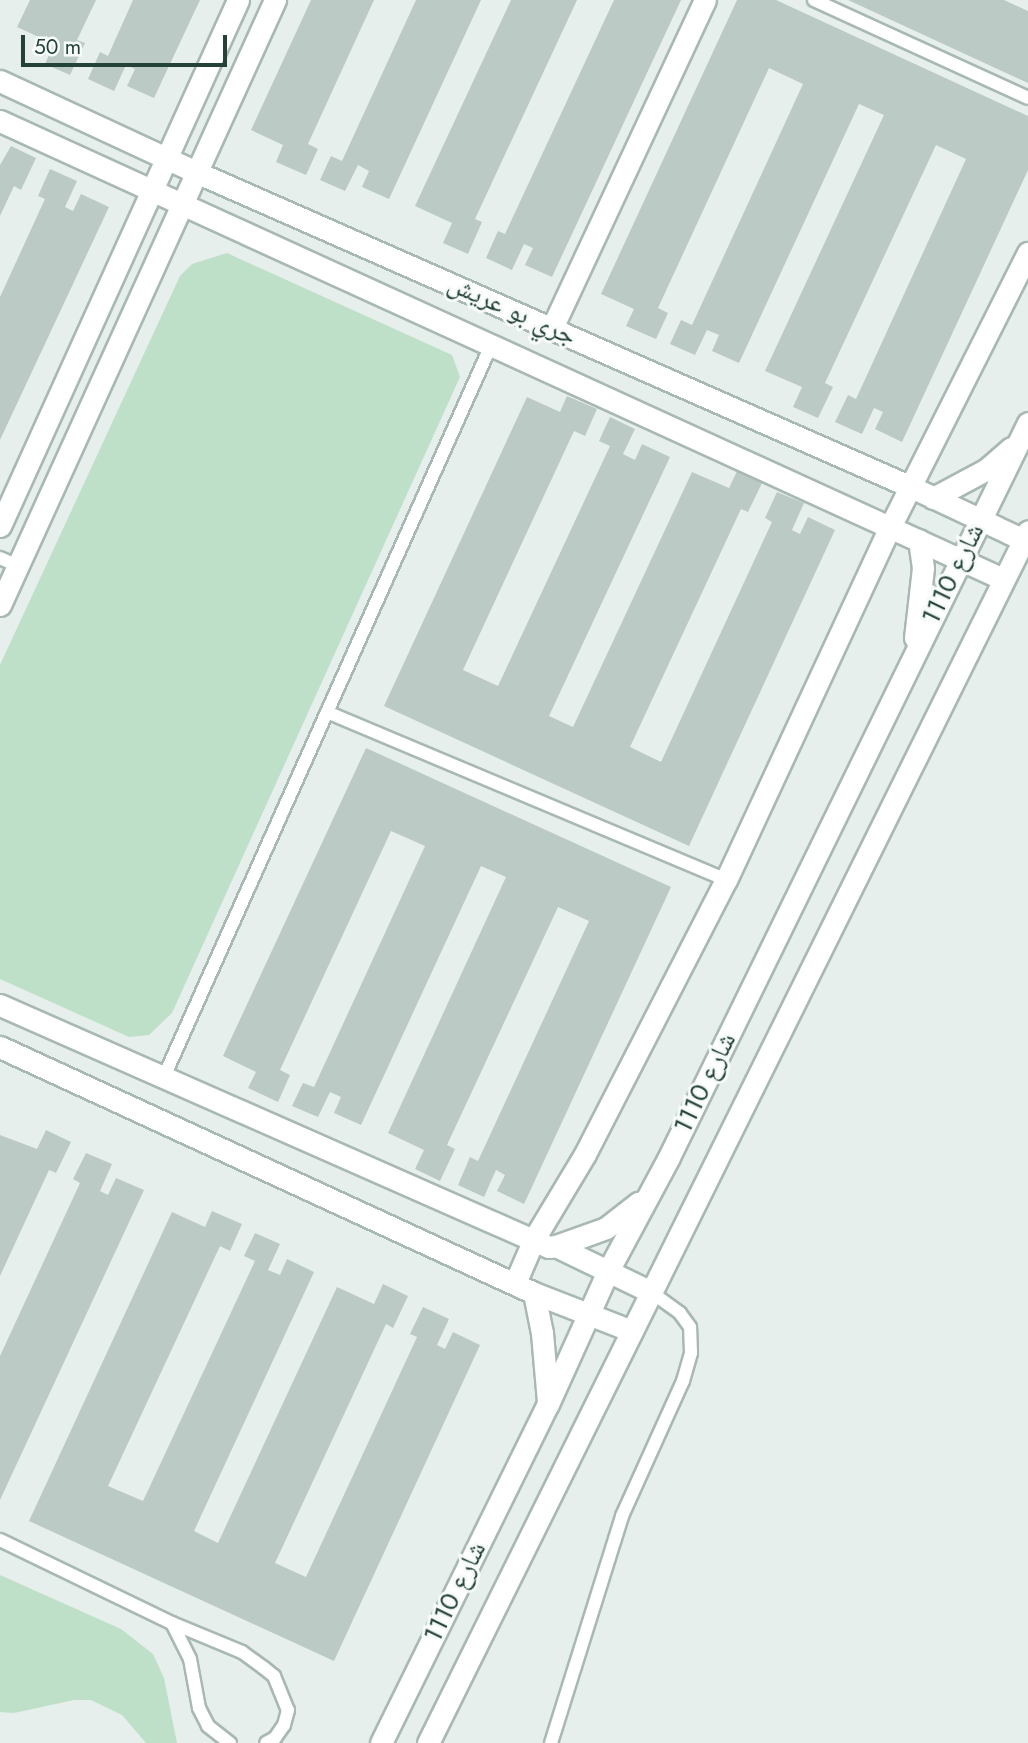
<!DOCTYPE html>
<html>
<head>
<meta charset="utf-8">
<style>
  body { margin:0 }
  #map { position:relative; width:1028px; height:1743px; overflow:hidden; background:#e6efeb; font-family:Jost,"Noto Naskh Arabic",sans-serif }
  div>[style] { position:absolute }
  [style*='--x'] { left:calc(var(--x)*1px); top:calc(var(--y)*1px); width:calc(var(--w)*1px); rotate:calc(var(--a)*1deg) }
  .green>* { inset:0; background:#bfe0c8 }
  .building>* { inset:0; background:#bbcac4 }
  .roads { filter:drop-shadow(2px 0 #a8b8b2) drop-shadow(-2px 0 #a8b8b2) drop-shadow(0 2px #a8b8b2) drop-shadow(0 -2px #a8b8b2) }
  .lane>* { height:12px; margin:-6px; padding:0 6px; transform-origin:6px; border-radius:6px; background:#fff }
  .street>* { height:21px; margin:-10.5px; padding:0 10.5px; transform-origin:10.5px; border-radius:10.5px; background:#fff }
  .secondary>* { height:21px; margin:-10.5px; padding:0 10.5px; transform-origin:10.5px; border-radius:10.5px; background:#fff }
  span { translate:-50% -50%; white-space:nowrap; text-align:center; line-height:1.15; -webkit-text-stroke:6px #f7fbf9; paint-order:stroke }
  .street-label { font-size:26px; color:#24423a }
  .scale { position:absolute; left:21px; top:35px; width:206px; height:32px; box-sizing:border-box; border:4px solid #24423a; border-top:0; padding-left:9px; font-size:21px; line-height:24px; white-space:nowrap; color:#24423a; -webkit-text-stroke:5px #f7fbf9; paint-order:stroke }
</style>
</head>
<body>
<div id="map">
  <div class="green">
    <div style="clip-path:polygon(227px 253px,452px 355px,460px 377px,172px 1013px,149px 1035px,129px 1037px,0 979px,0 665px,180px 276px,192px 264px)"></div>
    <div style="clip-path:polygon(0 1575px,121px 1629px,153px 1654px,164px 1678px,177px 1743px,146px 1743px,122px 1715px,91px 1700px,74px 1700px,14px 1713px,0 1712px)"></div>
  </div>
  <div class="building">
    <div style="clip-path:polygon(30px 0,96px 0,77px 40px,85px 43px,70px 75px,45px 64px,54px 44px,17px 27px)"></div>
    <div style="clip-path:polygon(133px 0,200px 0,154px 98px,127px 86px,135px 69px,126px 65px,114px 91px,88px 79px,100px 52px,108px 56px)"></div>
    <div style="clip-path:polygon(311px 0,374px 0,308px 144px,318px 149px,306px 175px,276px 162px,283px 145px,251px 130px)"></div>
    <div style="clip-path:polygon(416px 0,481px 0,389px 199px,362px 187px,369px 171px,358px 165px,345px 191px,320px 180px,331px 156px,342px 161px)"></div>
    <div style="clip-path:polygon(511px 0,577px 0,475px 219px,482px 222px,468px 254px,443px 243px,452px 223px,415px 206px)"></div>
    <div style="clip-path:polygon(614px 0,681px 0,552px 277px,525px 265px,533px 248px,524px 244px,512px 270px,486px 258px,498px 231px,505px 234px)"></div>
    <div style="clip-path:polygon(737px 0,776px 0,1028px 116px,1028px 170px,902px 442px,875px 429px,883px 412px,874px 408px,862px 434px,835px 422px,848px 395px,856px 399px,966px 159px,936px 145px,825px 383px,833px 387px,818px 418px,793px 407px,802px 387px,765px 371px,884px 115px,859px 104px,739px 363px,712px 351px,719px 335px,707px 330px,695px 355px,670px 344px,681px 320px,692px 325px,803px 84px,769px 68px,658px 308px,668px 313px,656px 339px,626px 326px,634px 309px,601px 294px)"></div>
    <div style="clip-path:polygon(848px 0,1004px 0,1028px 11px,1028px 83px)"></div>
    <div style="clip-path:polygon(11px 146px,36px 158px,21px 190px,14px 186px,0 216px,0 165px)"></div>
    <div style="clip-path:polygon(50px 169px,77px 181px,65px 207px,73px 211px,81px 194px,109px 207px,0 440px,0 297px,45px 199px,38px 196px)"></div>
    <div style="clip-path:polygon(567px 396px,597px 409px,585px 436px,574px 431px,463px 670px,498px 686px,610px 446px,599px 441px,610px 417px,635px 429px,623px 454px,635px 460px,642px 444px,670px 457px,549px 716px,573px 727px,692px 472px,729px 488px,738px 469px,763px 481px,748px 512px,741px 509px,630px 747px,661px 762px,772px 522px,765px 518px,777px 492px,804px 503px,792px 530px,800px 534px,808px 517px,835px 530px,689px 846px,384px 706px,527px 397px,560px 412px)"></div>
    <div style="clip-path:polygon(366px 748px,671px 887px,524px 1204px,497px 1191px,505px 1175px,496px 1170px,484px 1197px,458px 1185px,470px 1157px,478px 1161px,589px 921px,558px 907px,447px 1145px,455px 1149px,440px 1181px,415px 1169px,424px 1150px,388px 1133px,506px 877px,481px 866px,361px 1125px,334px 1113px,341px 1097px,330px 1092px,318px 1117px,292px 1106px,303px 1083px,314px 1087px,425px 846px,391px 831px,280px 1070px,290px 1075px,278px 1102px,248px 1088px,256px 1072px,223px 1056px)"></div>
    <div style="clip-path:polygon(46px 1130px,71px 1142px,56px 1173px,49px 1170px,0 1276px,0 1135px,37px 1149px)"></div>
    <div style="clip-path:polygon(86px 1153px,112px 1164px,100px 1191px,108px 1195px,116px 1178px,144px 1190px,0 1500px,0 1356px,80px 1183px,73px 1179px)"></div>
    <div style="clip-path:polygon(212px 1211px,242px 1224px,230px 1251px,220px 1246px,108px 1486px,143px 1501px,255px 1261px,244px 1256px,255px 1233px,280px 1244px,268px 1270px,280px 1275px,287px 1259px,314px 1272px,194px 1531px,218px 1543px,337px 1287px,374px 1304px,383px 1284px,408px 1296px,393px 1328px,386px 1324px,275px 1563px,306px 1577px,417px 1337px,410px 1334px,423px 1307px,449px 1319px,437px 1345px,445px 1349px,453px 1332px,480px 1345px,334px 1661px,29px 1521px,172px 1212px,205px 1227px)"></div>
  </div>
  <div class="roads">
    <div class="lane">
      <div style="--x:814;--y:0;--w:235;--a:24.6"></div>
      <div style="--x:0;--y:558;--w:20;--a:24"></div>
      <div style="--x:327;--y:712;--w:433;--a:22.8"></div>
      <div style="--x:163;--y:1079;--w:806;--a:-65.91"></div>
      <div style="--x:0;--y:1540;--w:191;--a:25.8"></div>
      <div style="--x:172;--y:1623;--w:76;--a:22.5"></div>
      <div style="--x:242;--y:1652;--w:27;--a:36"></div>
      <div style="--x:264;--y:1668;--w:13;--a:39"></div>
      <div style="--x:274;--y:1676;--w:37;--a:68"></div>
      <div style="--x:288;--y:1710;--w:16;--a:105"></div>
      <div style="--x:284;--y:1725;--w:16;--a:125"></div>
      <div style="--x:275;--y:1738;--w:10;--a:151"></div>
      <div style="--x:172;--y:1623;--w:40;--a:63.4"></div>
      <div style="--x:190;--y:1659;--w:50;--a:79.6"></div>
      <div style="--x:199;--y:1708;--w:20;--a:63"></div>
      <div style="--x:208;--y:1726;--w:28;--a:38"></div>
      <div style="--x:551;--y:1743;--w:238;--a:-72.6"></div>
      <div style="--x:622;--y:1516;--w:148;--a:-65.7"></div>
      <div style="--x:683;--y:1381;--w:29;--a:-74"></div>
      <div style="--x:691;--y:1353;--w:26;--a:-92"></div>
      <div style="--x:690;--y:1327;--w:17;--a:-126"></div>
      <div style="--x:680;--y:1313;--w:36;--a:-144"></div>
    </div>
    <div class="street">
      <div style="--x:0;--y:81;--w:216;--a:24.9"></div>
      <div style="--x:196;--y:172;--w:779;--a:23.77"></div>
      <div style="--x:909;--y:486;--w:127;--a:25.2"></div>
      <div style="--x:0;--y:121;--w:1103;--a:24.54"></div>
      <div style="--x:552;--y:328;--w:362;--a:-65"></div>
      <div style="--x:0;--y:526;--w:577;--a:-65.65"></div>
      <div style="--x:0;--y:605;--w:665;--a:-65.56"></div>
      <div style="--x:0;--y:1005;--w:600;--a:23.79"></div>
      <div style="--x:549;--y:1247;--w:7;--a:-8"></div>
      <div style="--x:556;--y:1246;--w:106;--a:25.8"></div>
      <div style="--x:0;--y:1047;--w:588;--a:24.73"></div>
      <div style="--x:534;--y:1293;--w:105;--a:21.2"></div>
      <div style="--x:515;--y:1283;--w:48;--a:-66.6"></div>
      <div style="--x:534;--y:1239;--w:99;--a:-59"></div>
      <div style="--x:585;--y:1154;--w:308;--a:-62.8"></div>
      <div style="--x:726;--y:880;--w:389;--a:-65.1"></div>
      <div style="--x:890;--y:527;--w:307;--a:-63.3"></div>
    </div>
    <div class="secondary">
      <div style="--x:933;--y:498;--w:61;--a:-28.2"></div>
      <div style="--x:987;--y:469;--w:32;--a:-41"></div>
      <div style="--x:915;--y:638;--w:70;--a:-83.5"></div>
      <div style="--x:923;--y:568;--w:28;--a:-98"></div>
      <div style="--x:556;--y:1246;--w:53;--a:-19.8"></div>
      <div style="--x:606;--y:1228;--w:41;--a:-38"></div>
      <div style="--x:534;--y:1293;--w:41;--a:78.7"></div>
      <div style="--x:542;--y:1333;--w:68;--a:85"></div>
      <div style="--x:381;--y:1743;--w:378;--a:-63.8"></div>
      <div style="--x:548;--y:1404;--w:146;--a:-65.7"></div>
      <div style="--x:608;--y:1271;--w:129;--a:-61.8"></div>
      <div style="--x:669;--y:1157;--w:817;--a:-63.94"></div>
      <div style="--x:428;--y:1743;--w:1352;--a:-63.66"></div>
    </div>
  </div>
  <div class="street-label">
    <span style="left:512px;top:310px;rotate:24deg">جري بو عريش</span>
    <span style="left:953px;top:574px;rotate:-64deg">شارع 1110</span>
    <span style="left:705px;top:1083px;rotate:-64deg">شارع 1110</span>
    <span style="left:455px;top:1592px;rotate:-64deg">شارع 1110</span>
  </div>
  <div class="scale">50 m</div>
</div>
</body>
</html>
